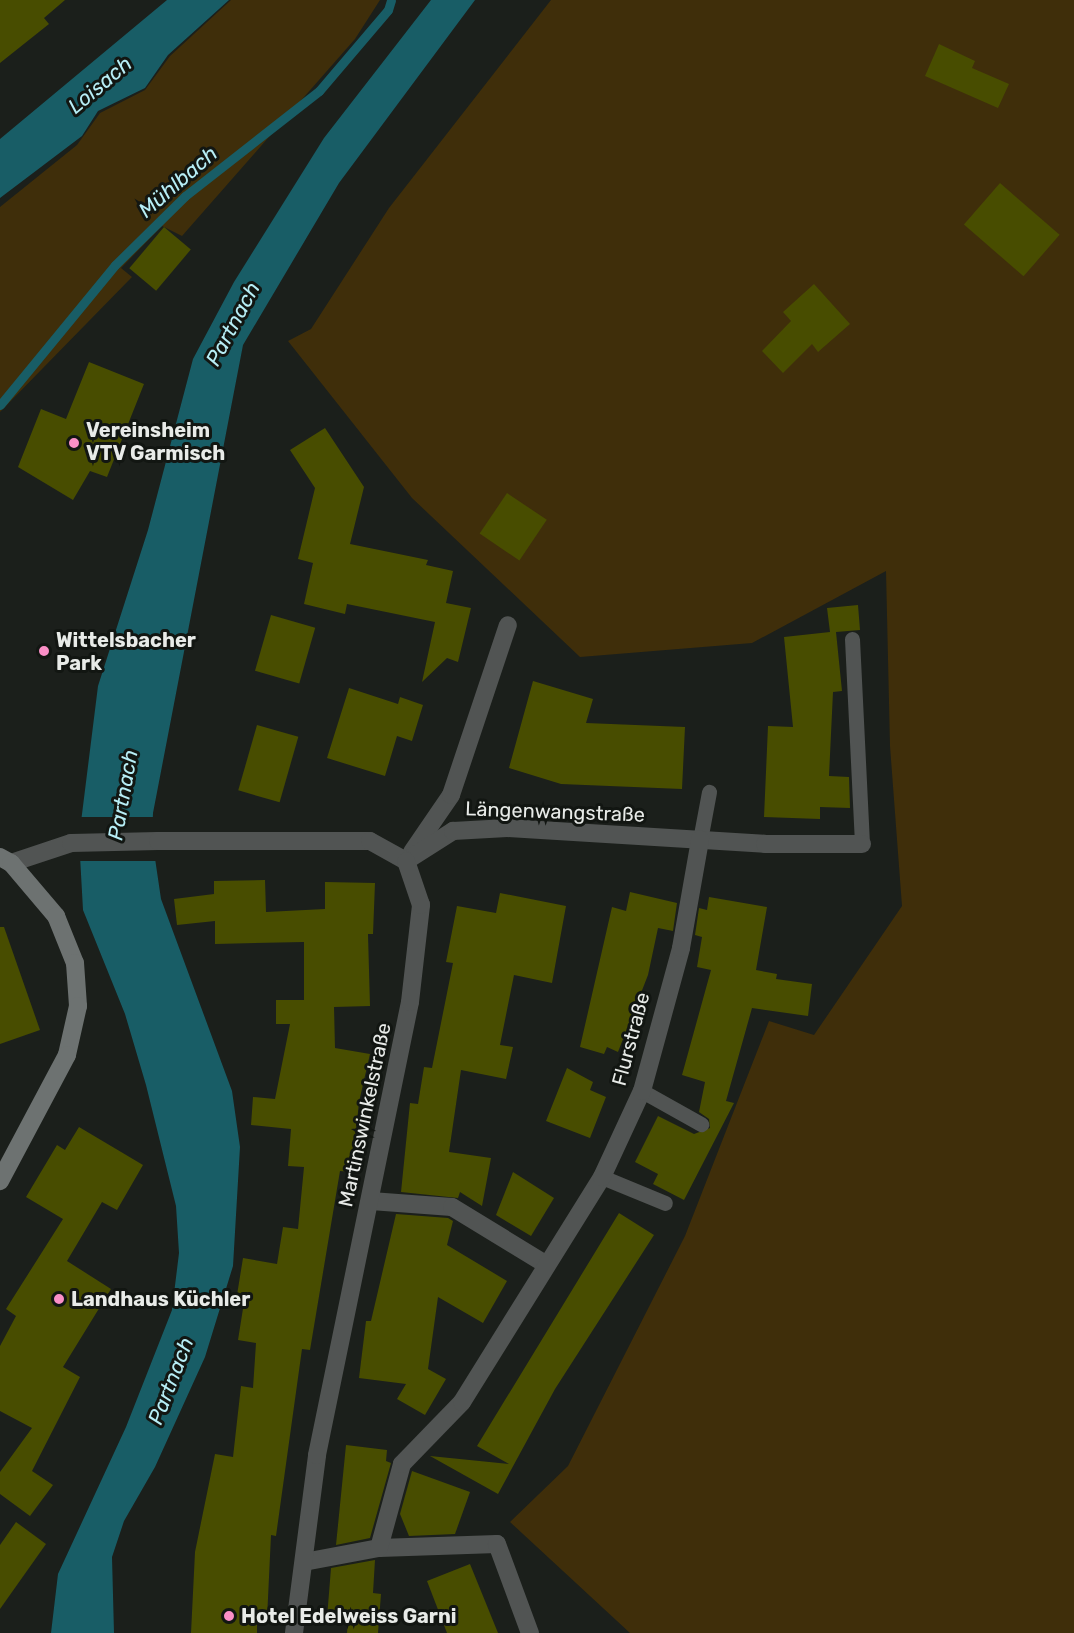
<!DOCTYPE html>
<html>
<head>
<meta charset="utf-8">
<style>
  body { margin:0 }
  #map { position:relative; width:1074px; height:1633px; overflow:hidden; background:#1b1f1b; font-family:Rubik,sans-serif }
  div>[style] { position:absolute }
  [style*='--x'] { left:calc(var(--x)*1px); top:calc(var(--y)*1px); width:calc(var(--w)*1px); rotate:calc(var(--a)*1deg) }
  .green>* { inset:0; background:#3f2e0a }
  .water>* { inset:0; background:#185d66 }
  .pier>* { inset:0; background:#1b1f1b; transform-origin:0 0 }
  .stream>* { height:9px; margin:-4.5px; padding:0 4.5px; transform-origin:4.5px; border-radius:4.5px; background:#185d66 }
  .building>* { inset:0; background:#484d00; transform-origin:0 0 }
  .lane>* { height:15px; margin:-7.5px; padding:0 7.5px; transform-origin:7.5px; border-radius:7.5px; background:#515453 }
  .street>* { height:18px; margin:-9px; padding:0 9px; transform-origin:9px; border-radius:9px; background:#515453 }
  .secondary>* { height:18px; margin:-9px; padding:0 9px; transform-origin:9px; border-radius:9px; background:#6d7271 }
  .dots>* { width:16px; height:16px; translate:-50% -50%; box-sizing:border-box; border:3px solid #121612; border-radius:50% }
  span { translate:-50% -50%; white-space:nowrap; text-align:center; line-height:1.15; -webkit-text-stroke:6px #121612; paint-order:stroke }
  .poi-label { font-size:20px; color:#e8ebe8; font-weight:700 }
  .left { translate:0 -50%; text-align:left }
  .street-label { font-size:20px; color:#e8ebe8 }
  .water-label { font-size:21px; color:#b7eef6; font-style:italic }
</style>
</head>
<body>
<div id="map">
  <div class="green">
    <div style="clip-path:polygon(231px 0,380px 0,355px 39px,182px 236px,162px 226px,121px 268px,132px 277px,0 412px,0 207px,77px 145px,100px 113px,145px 90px,170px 56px)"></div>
    <div style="clip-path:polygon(551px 0,1074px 0,1074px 1633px,630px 1633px,510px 1522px,568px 1466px,685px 1236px,769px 1021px,814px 1035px,902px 906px,890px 746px,886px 571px,752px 643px,580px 657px,412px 498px,288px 341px,311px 329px,389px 208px)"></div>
  </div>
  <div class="water">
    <div style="clip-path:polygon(167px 0,229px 0,168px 55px,145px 88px,98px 111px,82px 136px,0 198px,0 139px)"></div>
    <div style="clip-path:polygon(431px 0,475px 0,339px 183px,243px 345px,153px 813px,152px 838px,161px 899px,232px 1091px,240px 1147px,233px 1266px,205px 1357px,155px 1467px,124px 1521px,112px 1557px,114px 1633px,51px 1633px,58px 1574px,126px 1427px,172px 1310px,179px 1253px,176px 1206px,146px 1085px,125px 1014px,83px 910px,79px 838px,98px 686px,148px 530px,193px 359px,234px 282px,324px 138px)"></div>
  </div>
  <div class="pier">
    <div style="left:79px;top:817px;width:77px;height:44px"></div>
  </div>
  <div class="stream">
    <div style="--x:0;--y:405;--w:181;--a:-50.6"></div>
    <div style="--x:115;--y:265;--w:98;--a:-44.6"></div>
    <div style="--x:185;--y:196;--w:170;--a:-38.1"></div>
    <div style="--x:319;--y:91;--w:106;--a:-49.6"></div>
    <div style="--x:388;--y:10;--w:10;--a:-73"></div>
  </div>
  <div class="building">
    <div style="clip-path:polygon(0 0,65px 0,44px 18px,49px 24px,0 63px)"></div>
    <div style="clip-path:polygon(939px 44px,975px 61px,972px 68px,1009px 84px,998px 108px,925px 76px)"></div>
    <div style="left:1000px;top:183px;width:79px;height:55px;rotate:41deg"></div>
    <div style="left:164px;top:227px;width:35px;height:54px;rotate:40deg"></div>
    <div style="clip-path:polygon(814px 284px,850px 324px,818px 352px,812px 344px,783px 373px,762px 351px,791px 321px,783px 312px)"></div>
    <div style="clip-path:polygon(89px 362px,144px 384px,107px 477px,90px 471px,73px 500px,18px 467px,41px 409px,66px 419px)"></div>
    <div style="clip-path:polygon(325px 428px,364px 487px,350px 544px,428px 560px,426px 565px,453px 571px,446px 603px,471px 608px,458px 662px,447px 658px,422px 682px,435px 622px,347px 604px,345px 614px,304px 604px,313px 563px,298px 559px,315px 488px,290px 450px)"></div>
    <div style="left:507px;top:493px;width:48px;height:49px;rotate:34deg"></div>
    <div style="clip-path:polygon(858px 605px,860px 630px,836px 632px,842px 691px,833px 692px,829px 776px,849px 777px,850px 808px,820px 807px,820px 819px,764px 817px,768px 726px,793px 727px,784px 637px,830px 632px,827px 608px)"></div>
    <div style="left:271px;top:615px;width:46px;height:58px;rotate:16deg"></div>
    <div style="clip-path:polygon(533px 681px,593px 699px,586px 723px,685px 727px,682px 789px,561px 784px,509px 768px)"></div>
    <div style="clip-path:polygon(349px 688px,398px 704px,400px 697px,423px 705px,412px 741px,397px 736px,385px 776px,327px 758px)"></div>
    <div style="left:257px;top:725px;width:43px;height:68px;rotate:16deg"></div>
    <div style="clip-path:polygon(265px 880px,266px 912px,325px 909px,325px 882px,375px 883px,373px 934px,368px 934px,370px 1006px,334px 1007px,335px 1048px,370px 1054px,359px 1102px,352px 1172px,340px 1171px,310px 1350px,302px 1349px,276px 1536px,271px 1535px,267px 1619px,257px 1619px,257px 1633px,191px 1633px,195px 1552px,215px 1454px,233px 1457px,241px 1386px,253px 1388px,256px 1343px,238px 1340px,245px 1296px,237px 1295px,243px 1258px,277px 1264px,283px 1227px,298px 1229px,304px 1167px,288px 1166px,291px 1129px,251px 1125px,253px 1097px,275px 1099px,290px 1024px,276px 1024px,276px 1000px,304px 1000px,304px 942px,215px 944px,215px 921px,177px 925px,174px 899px,214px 894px,214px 881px)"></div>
    <div style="clip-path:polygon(630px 892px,677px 903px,673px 931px,658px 928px,648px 975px,618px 1052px,607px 1047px,604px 1054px,580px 1047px,612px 907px,626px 911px)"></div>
    <div style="clip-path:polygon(500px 893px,566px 906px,552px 983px,514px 975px,500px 1045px,513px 1047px,506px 1079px,461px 1070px,449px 1152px,491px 1158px,482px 1206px,460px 1192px,458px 1198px,401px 1192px,410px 1103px,418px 1104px,424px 1067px,432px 1068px,453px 963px,446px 962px,457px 906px,496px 913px)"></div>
    <div style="clip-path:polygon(709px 897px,767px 907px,756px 970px,777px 974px,776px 979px,812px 984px,808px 1016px,752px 1008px,726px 1101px,734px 1103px,684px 1200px,653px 1184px,658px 1174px,635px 1162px,658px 1116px,694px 1134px,710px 1128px,709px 1119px,699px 1112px,705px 1082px,682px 1075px,711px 970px,697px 967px,702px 937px,695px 935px,699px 908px,707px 910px)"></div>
    <div style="clip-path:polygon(0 927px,4px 927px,40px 1030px,0 1044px)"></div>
    <div style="clip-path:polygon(567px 1068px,593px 1082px,590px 1090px,606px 1097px,590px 1138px,546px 1121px)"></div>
    <div style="clip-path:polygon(79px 1127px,143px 1165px,117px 1210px,102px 1202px,67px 1261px,111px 1289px,63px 1367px,80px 1377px,32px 1471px,53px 1485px,30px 1516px,0 1494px,0 1472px,32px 1428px,0 1411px,0 1346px,16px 1316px,6px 1309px,63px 1219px,26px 1197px,57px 1145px,65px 1150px)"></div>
    <div style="clip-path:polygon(513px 1172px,554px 1198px,531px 1236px,496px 1215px)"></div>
    <div style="clip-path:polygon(619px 1213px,654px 1235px,555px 1389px,498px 1494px,430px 1456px,509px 1464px,477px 1446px)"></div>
    <div style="clip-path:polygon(396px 1214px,448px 1218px,453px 1221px,447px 1245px,507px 1281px,483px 1323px,438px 1297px,428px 1369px,446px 1379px,425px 1415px,397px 1399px,406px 1384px,359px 1378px,366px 1321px,371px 1321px)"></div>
    <div style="clip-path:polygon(346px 1445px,387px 1450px,386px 1461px,391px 1463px,370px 1538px,336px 1545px)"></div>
    <div style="clip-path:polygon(412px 1471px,470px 1492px,455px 1534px,409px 1536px,400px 1514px)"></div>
    <div style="clip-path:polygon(16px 1522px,46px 1544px,0 1609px,0 1545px)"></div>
    <div style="clip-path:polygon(375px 1560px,373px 1593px,381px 1594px,378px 1633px,347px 1633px,348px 1620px,327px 1618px,331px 1568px)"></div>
    <div style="clip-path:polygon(470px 1564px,498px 1633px,447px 1633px,427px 1581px)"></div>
  </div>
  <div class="lane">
    <div style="--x:852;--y:639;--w:205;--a:87.2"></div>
    <div style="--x:700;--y:840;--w:49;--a:-79.4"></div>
    <div style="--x:642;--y:1091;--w:68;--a:29.2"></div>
    <div style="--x:602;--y:1177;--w:68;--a:22.4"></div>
  </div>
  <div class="street">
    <div style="--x:412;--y:852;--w:69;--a:-55.6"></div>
    <div style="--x:451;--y:795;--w:179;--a:-71.5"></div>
    <div style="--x:406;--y:861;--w:56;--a:-32.6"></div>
    <div style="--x:453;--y:831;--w:54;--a:-3.2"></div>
    <div style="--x:507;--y:828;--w:258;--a:3.5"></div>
    <div style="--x:765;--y:844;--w:97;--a:0"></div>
    <div style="--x:11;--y:863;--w:63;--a:-18.4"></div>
    <div style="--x:71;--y:843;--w:87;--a:-1.3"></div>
    <div style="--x:158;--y:841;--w:212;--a:0"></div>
    <div style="--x:370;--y:841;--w:41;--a:29.1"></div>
    <div style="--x:371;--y:1201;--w:81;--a:4.2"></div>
    <div style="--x:452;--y:1207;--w:111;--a:31.4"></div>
    <div style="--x:379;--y:1548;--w:118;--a:-1.9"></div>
    <div style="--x:497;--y:1544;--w:95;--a:69.7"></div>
    <div style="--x:304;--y:1562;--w:76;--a:-10.6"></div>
    <div style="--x:379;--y:1548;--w:87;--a:-74.7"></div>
    <div style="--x:402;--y:1464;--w:86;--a:-45.9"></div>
    <div style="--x:462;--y:1402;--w:265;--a:-58.1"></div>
    <div style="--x:602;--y:1177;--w:95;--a:-65.1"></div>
    <div style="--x:642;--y:1091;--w:148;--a:-74.7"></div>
    <div style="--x:681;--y:948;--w:110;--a:-80"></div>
    <div style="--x:294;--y:1633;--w:179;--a:-82.6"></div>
    <div style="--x:317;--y:1455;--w:462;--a:-78.4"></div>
    <div style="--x:410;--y:1002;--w:98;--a:-83.5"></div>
    <div style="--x:421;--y:905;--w:46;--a:-108.8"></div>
  </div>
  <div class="secondary">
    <div style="--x:0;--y:857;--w:13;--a:29"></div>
    <div style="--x:11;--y:863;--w:70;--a:49.7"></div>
    <div style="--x:56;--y:916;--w:51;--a:68"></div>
    <div style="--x:75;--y:963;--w:43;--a:86"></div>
    <div style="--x:78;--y:1006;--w:50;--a:102.7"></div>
    <div style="--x:67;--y:1055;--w:143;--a:118"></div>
  </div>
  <div class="dots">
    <div style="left:74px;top:443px;background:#fa8fc6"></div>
    <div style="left:44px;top:651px;background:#fa8fc6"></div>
    <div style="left:59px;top:1299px;background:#fa8fc6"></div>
    <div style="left:229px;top:1616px;background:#fa8fc6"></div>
  </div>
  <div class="poi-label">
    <span class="left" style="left:86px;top:442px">Vereinsheim<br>VTV Garmisch</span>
    <span class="left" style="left:56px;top:652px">Wittelsbacher<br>Park</span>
    <span class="left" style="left:71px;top:1299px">Landhaus Küchler</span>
    <span class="left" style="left:241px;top:1616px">Hotel Edelweiss Garni</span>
  </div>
  <div class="street-label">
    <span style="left:555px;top:812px;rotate:2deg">Längenwangstraße</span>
    <span style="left:631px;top:1039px;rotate:-75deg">Flurstraße</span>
    <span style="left:365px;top:1115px;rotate:-78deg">Martinswinkelstraße</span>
  </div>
  <div class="water-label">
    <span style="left:100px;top:85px;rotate:-40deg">Loisach</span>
    <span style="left:178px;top:182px;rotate:-41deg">Mühlbach</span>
    <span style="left:233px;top:324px;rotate:-62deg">Partnach</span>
    <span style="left:123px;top:795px;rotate:-80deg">Partnach</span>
    <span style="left:171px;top:1381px;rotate:-69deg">Partnach</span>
  </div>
</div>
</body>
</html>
